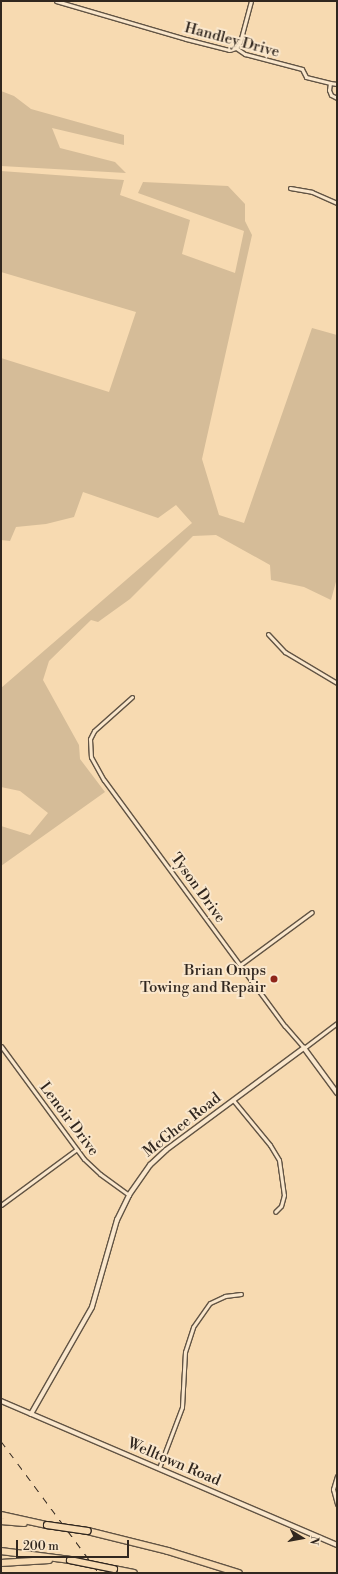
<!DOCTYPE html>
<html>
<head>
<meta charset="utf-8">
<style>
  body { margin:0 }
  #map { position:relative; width:338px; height:1574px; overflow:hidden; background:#f7dab1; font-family:"Libre Bodoni",serif }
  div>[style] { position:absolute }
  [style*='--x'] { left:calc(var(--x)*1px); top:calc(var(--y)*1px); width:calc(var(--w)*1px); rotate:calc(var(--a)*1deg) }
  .green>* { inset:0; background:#d5bc98 }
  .roads { filter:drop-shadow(1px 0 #625444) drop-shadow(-1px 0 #625444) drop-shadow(0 1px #625444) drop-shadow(0 -1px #625444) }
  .minor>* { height:3px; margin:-1.5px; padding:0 1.5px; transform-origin:1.5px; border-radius:1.5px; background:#fae7cc }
  .tertiary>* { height:4px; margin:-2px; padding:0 2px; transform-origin:2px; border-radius:2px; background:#fae7cc }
  .motorway>* { height:5.5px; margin:-2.75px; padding:0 2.75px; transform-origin:2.75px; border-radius:2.75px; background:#f7dab1 }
  .rail>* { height:1px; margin-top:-0.5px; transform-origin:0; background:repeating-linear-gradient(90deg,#31271f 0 7px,transparent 0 14px) }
  .bridges { filter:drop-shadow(1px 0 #31271f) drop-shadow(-1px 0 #31271f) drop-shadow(0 1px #31271f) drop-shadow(0 -1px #31271f) }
  .motorway-bridge>* { height:5.5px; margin:-2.75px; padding:0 2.75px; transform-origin:2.75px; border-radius:2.75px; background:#f7dab1 }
  .dots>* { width:11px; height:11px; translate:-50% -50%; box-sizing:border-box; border:2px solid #fae7cc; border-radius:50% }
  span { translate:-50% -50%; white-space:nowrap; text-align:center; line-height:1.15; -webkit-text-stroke:4px #fae7cc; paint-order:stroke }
  .street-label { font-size:15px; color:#31271f }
  .poi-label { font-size:15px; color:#31271f }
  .right { translate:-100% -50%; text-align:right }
  .frame { position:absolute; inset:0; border:2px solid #31271f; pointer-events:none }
  .north { position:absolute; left:282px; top:1518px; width:40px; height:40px; -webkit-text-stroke:3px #fae7cc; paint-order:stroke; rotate:101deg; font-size:11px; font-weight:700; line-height:16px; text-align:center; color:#31271f }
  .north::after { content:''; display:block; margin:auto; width:14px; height:18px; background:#31271f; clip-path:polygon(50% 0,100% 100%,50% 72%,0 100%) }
  .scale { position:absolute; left:16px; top:1540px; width:113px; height:18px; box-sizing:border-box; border:2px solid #31271f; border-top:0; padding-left:5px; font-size:12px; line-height:14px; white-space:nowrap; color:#31271f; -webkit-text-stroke:3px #fae7cc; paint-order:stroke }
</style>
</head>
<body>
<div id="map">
  <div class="green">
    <div style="clip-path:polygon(1px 91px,14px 96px,31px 109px,124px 135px,124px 145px,52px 128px,60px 148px,115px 162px,126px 173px,1px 166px)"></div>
    <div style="clip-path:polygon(1px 171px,124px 180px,120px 195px,190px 220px,182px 254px,235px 273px,244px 231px,138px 193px,143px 182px,228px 186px,245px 204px,245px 221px,252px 235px,202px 459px,219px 515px,244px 523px,312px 328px,337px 335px,337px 578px,331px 600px,304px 587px,271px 580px,270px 565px,216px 535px,193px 536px,130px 599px,98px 622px,91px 620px,49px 661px,43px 680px,79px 745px,80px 759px,105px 792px,1px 866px,1px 826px,30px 835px,48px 813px,20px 791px,1px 787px,1px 688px,192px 523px,176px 505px,158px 518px,83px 492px,74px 517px,46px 524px,16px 527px,10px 541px,1px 540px,1px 358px,109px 392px,136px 312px,1px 272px)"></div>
  </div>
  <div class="roads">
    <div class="minor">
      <div style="--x:56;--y:1;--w:135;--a:16.3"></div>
      <div style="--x:186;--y:39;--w:44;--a:14.3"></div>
      <div style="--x:229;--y:50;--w:7;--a:-16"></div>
      <div style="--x:236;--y:48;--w:11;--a:34"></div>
      <div style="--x:245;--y:54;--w:59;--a:14.7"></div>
      <div style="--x:302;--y:69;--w:9;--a:63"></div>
      <div style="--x:306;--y:77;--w:25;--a:14"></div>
      <div style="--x:236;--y:48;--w:7;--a:-56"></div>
      <div style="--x:240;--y:42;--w:42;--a:-75"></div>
      <div style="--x:337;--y:84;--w:7;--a:-172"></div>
      <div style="--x:330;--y:83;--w:7;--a:98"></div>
      <div style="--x:329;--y:90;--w:5;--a:68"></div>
      <div style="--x:331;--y:95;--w:7;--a:27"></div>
      <div style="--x:290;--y:188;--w:22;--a:10"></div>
      <div style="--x:312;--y:192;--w:27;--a:24"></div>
      <div style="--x:268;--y:634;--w:25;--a:47"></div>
      <div style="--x:285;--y:652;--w:61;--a:30.8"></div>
      <div style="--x:132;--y:697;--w:51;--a:138.2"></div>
      <div style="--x:94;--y:731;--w:9;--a:117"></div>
      <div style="--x:90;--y:739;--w:18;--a:87"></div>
      <div style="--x:91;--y:757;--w:26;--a:61"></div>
      <div style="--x:104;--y:780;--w:305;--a:53.7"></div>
      <div style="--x:285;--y:1026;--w:29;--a:49"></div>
      <div style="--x:304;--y:1048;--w:41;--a:-37.1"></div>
      <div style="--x:240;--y:965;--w:89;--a:-36.4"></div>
      <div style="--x:1;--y:1046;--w:140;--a:53.7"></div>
      <div style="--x:84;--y:1159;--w:22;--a:43"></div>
      <div style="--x:100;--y:1174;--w:36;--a:36"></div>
      <div style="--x:233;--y:1100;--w:58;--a:50.6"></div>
      <div style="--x:270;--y:1145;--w:17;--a:59"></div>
      <div style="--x:279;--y:1160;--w:35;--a:82"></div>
      <div style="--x:284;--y:1195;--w:11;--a:105"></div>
      <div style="--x:281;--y:1206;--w:8;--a:135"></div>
      <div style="--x:1;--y:1205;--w:94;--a:-36.4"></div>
      <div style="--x:159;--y:1468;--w:65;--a:-69.3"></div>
      <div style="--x:182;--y:1407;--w:55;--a:-86.9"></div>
      <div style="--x:185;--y:1352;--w:26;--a:-72"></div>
      <div style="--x:193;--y:1327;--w:29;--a:-55"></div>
      <div style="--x:210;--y:1303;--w:17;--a:-25"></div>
      <div style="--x:225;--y:1296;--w:16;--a:-7"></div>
      <div style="--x:337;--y:1476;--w:14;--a:107"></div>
      <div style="--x:333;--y:1489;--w:16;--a:75"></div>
    </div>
    <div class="tertiary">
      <div style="--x:1;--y:1401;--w:366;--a:23.2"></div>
      <div style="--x:31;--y:1414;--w:123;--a:-60.3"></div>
      <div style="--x:92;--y:1307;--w:91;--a:-74"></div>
      <div style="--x:117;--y:1220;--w:28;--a:-64"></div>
      <div style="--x:129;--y:1195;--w:37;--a:-55"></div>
      <div style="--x:150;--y:1165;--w:22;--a:-43"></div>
      <div style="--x:166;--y:1150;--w:172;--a:-36.5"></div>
      <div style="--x:304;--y:1048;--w:56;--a:53.7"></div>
    </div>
    <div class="motorway">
      <div style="--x:1;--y:1515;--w:47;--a:12.3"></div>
      <div style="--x:1;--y:1521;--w:23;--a:5"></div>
      <div style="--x:88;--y:1531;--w:82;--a:14"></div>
      <div style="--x:168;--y:1551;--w:74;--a:17.2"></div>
      <div style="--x:1;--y:1551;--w:70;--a:7.4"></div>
      <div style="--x:1;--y:1563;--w:48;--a:-3.6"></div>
      <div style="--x:114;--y:1569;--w:20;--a:11"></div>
    </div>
  </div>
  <div class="rail">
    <div style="--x:1;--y:1441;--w:164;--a:53.4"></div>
  </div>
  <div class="bridges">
    <div class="motorway-bridge">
      <div style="--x:47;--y:1525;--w:41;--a:8.3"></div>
      <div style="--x:70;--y:1560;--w:45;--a:11.6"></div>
    </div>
  </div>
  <div class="dots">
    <div style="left:274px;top:979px;background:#8f2418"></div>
  </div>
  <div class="street-label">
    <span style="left:232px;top:40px;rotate:15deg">Handley Drive</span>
    <span style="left:198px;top:888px;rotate:54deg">Tyson Drive</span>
    <span style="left:69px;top:1119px;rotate:53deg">Lenoir Drive</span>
    <span style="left:182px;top:1125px;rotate:-38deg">McGhee Road</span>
    <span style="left:174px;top:1462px;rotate:23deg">Welltown Road</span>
  </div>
  <div class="poi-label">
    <span class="right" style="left:266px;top:979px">Brian Omps<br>Towing and Repair</span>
  </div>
  <div class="frame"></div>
  <div class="north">N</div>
  <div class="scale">200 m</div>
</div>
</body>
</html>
